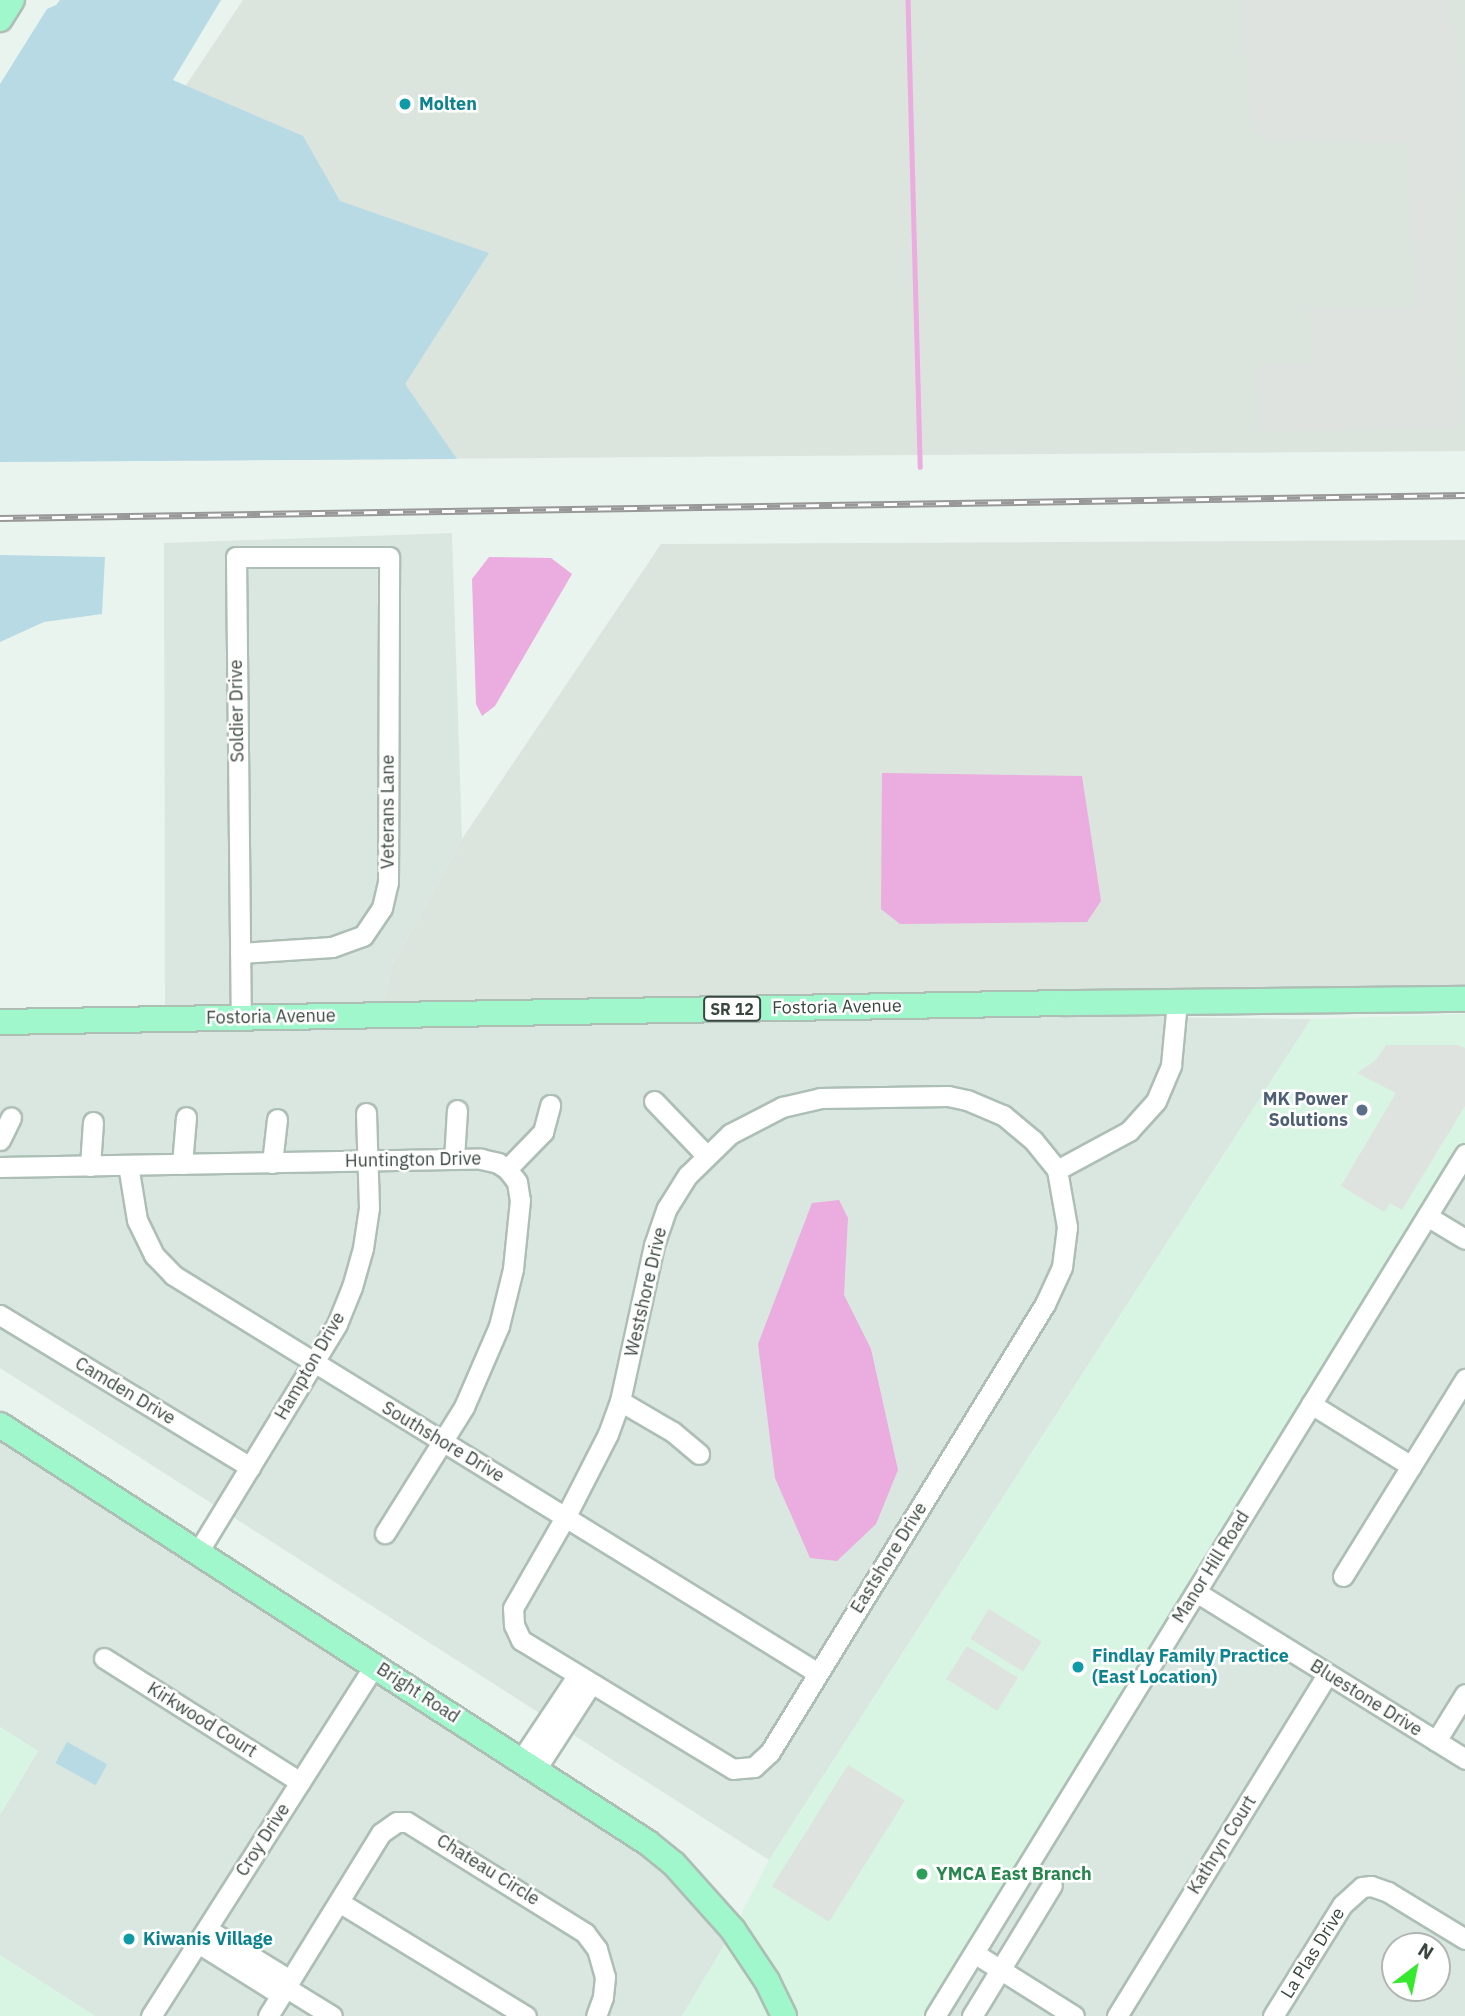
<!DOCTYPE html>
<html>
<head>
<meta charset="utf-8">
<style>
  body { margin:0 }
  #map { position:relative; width:1465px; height:2016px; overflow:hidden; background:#eaf4ef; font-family:"IBM Plex Sans",sans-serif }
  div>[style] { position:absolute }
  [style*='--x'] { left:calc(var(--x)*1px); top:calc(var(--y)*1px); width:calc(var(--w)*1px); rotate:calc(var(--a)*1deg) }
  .residential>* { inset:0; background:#d9e7e0 }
  .commercial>* { inset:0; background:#d8f4e2 }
  .industrial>* { inset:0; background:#dce4de }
  .green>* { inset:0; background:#b7dae5; transform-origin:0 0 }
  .parking>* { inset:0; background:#dee3e0; transform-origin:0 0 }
  .water>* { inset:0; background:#ebacdf }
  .stream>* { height:4.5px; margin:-2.25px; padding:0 2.25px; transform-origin:2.25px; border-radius:2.25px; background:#ebacdf }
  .roads { filter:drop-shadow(2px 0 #adbfb5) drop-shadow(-2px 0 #adbfb5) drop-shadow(0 2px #adbfb5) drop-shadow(0 -2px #adbfb5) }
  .minor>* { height:19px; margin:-9.5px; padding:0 9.5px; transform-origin:9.5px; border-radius:9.5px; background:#fff }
  .major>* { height:24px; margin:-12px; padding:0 12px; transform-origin:12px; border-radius:12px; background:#a1f7cc }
  .rail>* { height:7px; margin-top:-3.5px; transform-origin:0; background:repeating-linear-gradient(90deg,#fff 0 13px,#989898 0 26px); box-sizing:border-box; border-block:2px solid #989898 }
  .dots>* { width:19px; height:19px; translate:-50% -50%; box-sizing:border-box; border:4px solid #fff; border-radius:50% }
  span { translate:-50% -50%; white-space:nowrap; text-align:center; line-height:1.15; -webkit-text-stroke:5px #fff; paint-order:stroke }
  .shield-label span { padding:2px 5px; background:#fff; border:2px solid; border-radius:5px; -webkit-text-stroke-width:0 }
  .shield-label { font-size:16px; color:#39473f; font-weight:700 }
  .culture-label { font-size:18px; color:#0d838f; font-weight:700 }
  .left { translate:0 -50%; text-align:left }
  .street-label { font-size:18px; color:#39473f }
  .service-label { font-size:18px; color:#4e5e75; font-weight:700 }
  .right { translate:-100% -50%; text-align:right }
  .leisure-label { font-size:18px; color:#27864d; font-weight:700 }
  .north { position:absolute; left:1381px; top:1932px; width:70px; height:70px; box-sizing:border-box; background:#fff; border:2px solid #b0b5b2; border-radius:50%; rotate:32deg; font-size:19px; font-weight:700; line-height:28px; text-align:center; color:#39473f }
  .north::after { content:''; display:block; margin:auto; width:24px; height:32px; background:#37e92c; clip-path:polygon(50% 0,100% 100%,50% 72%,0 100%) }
</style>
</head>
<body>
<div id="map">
  <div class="residential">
    <div style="clip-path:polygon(452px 533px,462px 839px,392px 966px,382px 1005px,165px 1008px,164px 543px)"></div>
    <div style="clip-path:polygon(604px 1011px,1311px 1019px,769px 1860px,0 1368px,0 1022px)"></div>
    <div style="clip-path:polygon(evenodd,1465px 1154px,1465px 2016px,935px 2016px,1465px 1154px,1395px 1946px,1437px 1946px,1437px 1988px,1395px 1988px,1395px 1946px)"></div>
    <div style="clip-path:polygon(0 1425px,648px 1843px,733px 1930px,682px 2016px,95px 2016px,0 1955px,0 1815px,38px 1751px,0 1727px)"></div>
  </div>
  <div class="commercial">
    <div style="clip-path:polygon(1465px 1014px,1465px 1154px,935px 2016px,682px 2016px,733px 1930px,769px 1860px,1311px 1019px)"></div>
    <div style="clip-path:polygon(0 1727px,38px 1751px,0 1815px)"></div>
    <div style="clip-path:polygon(0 1955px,95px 2016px,0 2016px)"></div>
  </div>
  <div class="industrial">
    <div style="clip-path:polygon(243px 0,1465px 0,1465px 451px,0 462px,0 363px)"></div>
    <div style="clip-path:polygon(1465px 540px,1465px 990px,382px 1005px,392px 966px,462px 839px,661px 544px)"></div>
  </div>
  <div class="green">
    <div style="clip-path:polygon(60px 0,221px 0,173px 80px,303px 136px,340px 201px,489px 253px,405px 384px,457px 459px,0 462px,0 84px,47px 9px,56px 5px)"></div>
    <div style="clip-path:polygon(0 555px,105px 557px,102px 614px,44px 622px,0 642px)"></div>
    <div style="left:67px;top:1742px;width:46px;height:24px;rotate:29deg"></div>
  </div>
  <div class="parking">
    <div style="clip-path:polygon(1243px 0,1443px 0,1446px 5px,1455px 37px,1460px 80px,1456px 324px,1460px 427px,1260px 432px,1258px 365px,1312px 364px,1313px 326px,1307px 308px,1415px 307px,1408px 142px,1271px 141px,1253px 129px,1243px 39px)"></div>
    <div style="clip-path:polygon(1386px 1045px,1457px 1045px,1465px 1048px,1465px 1106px,1402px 1210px,1390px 1203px,1384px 1212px,1341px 1186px,1396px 1093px,1357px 1073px,1376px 1060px)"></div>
    <div style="left:989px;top:1609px;width:62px;height:35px;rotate:32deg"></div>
    <div style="left:967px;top:1646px;width:60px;height:39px;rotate:32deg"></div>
    <div style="left:848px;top:1765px;width:67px;height:143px;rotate:32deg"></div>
  </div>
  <div class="water">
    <div style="clip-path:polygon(489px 557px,551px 558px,572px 574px,495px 706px,482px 716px,476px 704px,472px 579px)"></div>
    <div style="clip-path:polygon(882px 773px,1082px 776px,1101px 901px,1087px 922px,900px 924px,881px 909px)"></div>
    <div style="clip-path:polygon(839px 1200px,848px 1218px,844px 1295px,871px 1349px,898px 1470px,876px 1524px,837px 1561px,810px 1558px,775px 1478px,758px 1344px,812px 1203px)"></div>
  </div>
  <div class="stream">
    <div style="--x:908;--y:0;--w:467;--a:88.5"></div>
  </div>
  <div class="roads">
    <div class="minor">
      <div style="--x:240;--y:953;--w:92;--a:-3.7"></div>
      <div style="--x:332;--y:947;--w:33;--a:-20"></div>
      <div style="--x:363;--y:936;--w:34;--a:-56"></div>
      <div style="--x:382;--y:908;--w:26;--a:-77"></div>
      <div style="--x:388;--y:883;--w:326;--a:-89.8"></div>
      <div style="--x:389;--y:557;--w:153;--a:180"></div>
      <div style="--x:236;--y:557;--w:460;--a:89.4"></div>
      <div style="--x:948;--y:1096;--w:19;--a:12"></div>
      <div style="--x:967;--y:1100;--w:39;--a:23"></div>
      <div style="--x:1003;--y:1115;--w:39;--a:40"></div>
      <div style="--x:1033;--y:1140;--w:38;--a:51"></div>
      <div style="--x:1057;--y:1170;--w:58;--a:80"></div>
      <div style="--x:1067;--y:1227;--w:40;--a:97.1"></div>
      <div style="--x:1062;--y:1267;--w:41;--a:114.7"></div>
      <div style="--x:1045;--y:1304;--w:526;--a:121.54"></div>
      <div style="--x:770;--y:1752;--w:22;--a:137"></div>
      <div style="--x:754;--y:1767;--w:21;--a:175"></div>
      <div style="--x:733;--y:1769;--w:248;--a:-148.7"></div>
      <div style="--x:521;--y:1640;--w:17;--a:-115"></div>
      <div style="--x:514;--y:1625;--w:17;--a:-93"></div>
      <div style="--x:513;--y:1608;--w:106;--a:-60.1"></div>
      <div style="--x:566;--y:1516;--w:92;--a:-62.9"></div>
      <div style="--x:608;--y:1434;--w:35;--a:-70"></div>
      <div style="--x:620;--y:1401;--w:160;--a:-77.7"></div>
      <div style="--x:654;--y:1245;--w:39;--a:-71"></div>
      <div style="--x:667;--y:1208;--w:39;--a:-58"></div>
      <div style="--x:688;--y:1175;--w:59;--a:-44.3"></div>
      <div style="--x:730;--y:1134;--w:59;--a:-27.4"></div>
      <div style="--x:782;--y:1107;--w:39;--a:-13"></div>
      <div style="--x:820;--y:1098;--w:128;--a:-0.9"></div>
      <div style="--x:654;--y:1101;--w:75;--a:46.1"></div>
      <div style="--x:0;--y:1140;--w:25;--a:-64"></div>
      <div style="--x:454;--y:1159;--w:49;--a:-86.5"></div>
      <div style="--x:272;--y:1163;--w:44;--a:-83.5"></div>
      <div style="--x:182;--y:1164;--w:47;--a:-85.1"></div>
      <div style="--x:128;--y:1165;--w:56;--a:80.7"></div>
      <div style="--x:137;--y:1220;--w:39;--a:64"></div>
      <div style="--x:154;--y:1255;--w:28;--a:46"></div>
      <div style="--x:173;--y:1275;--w:758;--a:31.68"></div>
      <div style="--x:90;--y:1166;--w:44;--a:-86.1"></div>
      <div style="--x:0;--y:1167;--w:481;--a:-1"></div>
      <div style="--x:481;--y:1159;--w:17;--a:13"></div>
      <div style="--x:498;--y:1163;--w:11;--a:34"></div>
      <div style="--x:507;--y:1169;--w:16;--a:52"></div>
      <div style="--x:517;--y:1182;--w:18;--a:81"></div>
      <div style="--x:520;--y:1200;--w:69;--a:95.8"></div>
      <div style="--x:513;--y:1269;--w:59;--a:103.8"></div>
      <div style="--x:499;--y:1326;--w:88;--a:113.4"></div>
      <div style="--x:464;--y:1407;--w:149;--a:122.1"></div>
      <div style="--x:507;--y:1169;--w:52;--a:-45.8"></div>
      <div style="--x:543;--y:1132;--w:28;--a:-75"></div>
      <div style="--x:1057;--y:1170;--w:82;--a:-28.4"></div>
      <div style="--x:1129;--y:1131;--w:40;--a:-48"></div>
      <div style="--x:1156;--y:1101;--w:39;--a:-67"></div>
      <div style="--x:1171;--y:1065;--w:63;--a:-84.6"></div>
      <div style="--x:1427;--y:1216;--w:44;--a:31.2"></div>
      <div style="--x:0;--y:1315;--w:293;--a:31.3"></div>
      <div style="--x:620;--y:1401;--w:61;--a:30.3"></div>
      <div style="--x:673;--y:1432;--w:34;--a:40"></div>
      <div style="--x:1311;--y:1404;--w:118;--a:31.8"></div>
      <div style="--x:198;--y:1552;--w:267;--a:-58.6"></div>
      <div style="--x:337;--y:1324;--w:40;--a:-68"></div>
      <div style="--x:352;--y:1287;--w:41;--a:-74.2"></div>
      <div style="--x:363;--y:1248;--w:40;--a:-81.5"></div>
      <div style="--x:369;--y:1208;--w:95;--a:-91.8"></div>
      <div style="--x:1343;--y:1576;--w:232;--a:-58.2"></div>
      <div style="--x:1196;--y:1592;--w:317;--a:31.8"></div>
      <div style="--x:104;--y:1658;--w:232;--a:32.3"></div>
      <div style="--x:1436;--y:1741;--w:55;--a:-58.3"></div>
      <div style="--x:521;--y:1760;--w:101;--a:-56.3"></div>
      <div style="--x:536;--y:1769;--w:101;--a:-57.1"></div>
      <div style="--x:339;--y:1902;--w:219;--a:31.4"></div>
      <div style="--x:207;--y:1929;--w:97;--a:31.6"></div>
      <div style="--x:198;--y:1943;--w:98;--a:32.1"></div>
      <div style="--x:974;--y:1953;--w:118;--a:32.2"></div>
      <div style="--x:285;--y:1987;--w:55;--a:31.7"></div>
      <div style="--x:151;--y:2016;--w:416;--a:-57.5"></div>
      <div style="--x:268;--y:2016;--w:215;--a:-58.3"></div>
      <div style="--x:381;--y:1833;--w:19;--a:-35"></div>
      <div style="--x:397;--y:1822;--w:10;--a:0"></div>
      <div style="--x:407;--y:1822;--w:210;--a:31.9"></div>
      <div style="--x:585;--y:1933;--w:20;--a:53"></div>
      <div style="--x:597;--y:1949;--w:29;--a:74"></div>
      <div style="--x:605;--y:1977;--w:20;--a:96"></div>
      <div style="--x:603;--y:1997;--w:20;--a:110"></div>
      <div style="--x:935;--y:2016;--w:1012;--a:-58.41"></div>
      <div style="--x:972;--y:2016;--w:153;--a:-58.6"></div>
      <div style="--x:1117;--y:2016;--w:401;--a:-58.4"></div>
      <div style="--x:1273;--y:2016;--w:131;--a:-58.1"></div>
      <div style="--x:1342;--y:1905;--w:27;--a:-42"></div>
      <div style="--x:1362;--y:1887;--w:9;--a:-6"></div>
      <div style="--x:1371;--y:1886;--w:18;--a:19"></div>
      <div style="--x:1388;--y:1892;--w:90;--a:31.4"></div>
    </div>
    <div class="major">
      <div style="--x:0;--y:19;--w:22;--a:-58"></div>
      <div style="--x:0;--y:1022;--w:1065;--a:-1.02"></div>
      <div style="--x:1065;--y:1003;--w:400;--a:-0.6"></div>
      <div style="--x:0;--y:1425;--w:771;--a:32.82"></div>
      <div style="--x:648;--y:1843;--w:33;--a:39"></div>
      <div style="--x:674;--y:1864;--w:89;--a:48.2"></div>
      <div style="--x:733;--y:1930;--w:61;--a:56.3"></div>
      <div style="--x:767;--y:1981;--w:39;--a:64"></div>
    </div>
  </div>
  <div class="rail">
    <div style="--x:0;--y:518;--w:1465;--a:-0.9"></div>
  </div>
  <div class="dots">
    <div style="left:405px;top:104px;background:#0f9aa8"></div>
    <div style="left:1362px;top:1110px;background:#5c6f8a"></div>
    <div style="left:1078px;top:1667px;background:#0f9aa8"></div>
    <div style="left:922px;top:1874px;background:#2e9e5b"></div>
    <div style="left:129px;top:1939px;background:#0f9aa8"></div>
  </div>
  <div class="shield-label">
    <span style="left:732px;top:1009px">SR 12</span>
  </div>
  <div class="culture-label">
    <span class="left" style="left:419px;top:104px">Molten</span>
    <span class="left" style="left:1092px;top:1667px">Findlay Family Practice<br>(East Location)</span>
    <span class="left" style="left:143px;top:1939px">Kiwanis Village</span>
  </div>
  <div class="street-label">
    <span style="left:237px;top:711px;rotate:-91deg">Soldier Drive</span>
    <span style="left:388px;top:812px;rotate:-90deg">Veterans Lane</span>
    <span style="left:837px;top:1007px;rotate:-1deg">Fostoria Avenue</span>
    <span style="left:271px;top:1017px;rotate:-1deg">Fostoria Avenue</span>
    <span style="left:413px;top:1160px;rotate:-1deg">Huntington Drive</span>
    <span style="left:646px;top:1292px;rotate:-77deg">Westshore Drive</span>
    <span style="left:310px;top:1366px;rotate:-60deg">Hampton Drive</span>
    <span style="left:125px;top:1391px;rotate:31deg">Camden Drive</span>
    <span style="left:443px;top:1442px;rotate:31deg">Southshore Drive</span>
    <span style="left:889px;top:1558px;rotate:-58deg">Eastshore Drive</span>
    <span style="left:1211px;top:1567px;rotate:-58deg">Manor Hill Road</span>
    <span style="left:418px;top:1693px;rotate:33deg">Bright Road</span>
    <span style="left:1366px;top:1698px;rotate:32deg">Bluestone Drive</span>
    <span style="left:202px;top:1720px;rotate:32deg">Kirkwood Court</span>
    <span style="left:263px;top:1840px;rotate:-57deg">Croy Drive</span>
    <span style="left:1222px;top:1845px;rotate:-58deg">Kathryn Court</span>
    <span style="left:488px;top:1870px;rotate:32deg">Chateau Circle</span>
    <span style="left:1313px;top:1953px;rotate:-58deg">La Plas Drive</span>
  </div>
  <div class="service-label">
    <span class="right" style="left:1348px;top:1110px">MK Power<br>Solutions</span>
  </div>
  <div class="leisure-label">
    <span class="left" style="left:936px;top:1874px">YMCA East Branch</span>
  </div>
  <div class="north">N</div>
</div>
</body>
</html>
